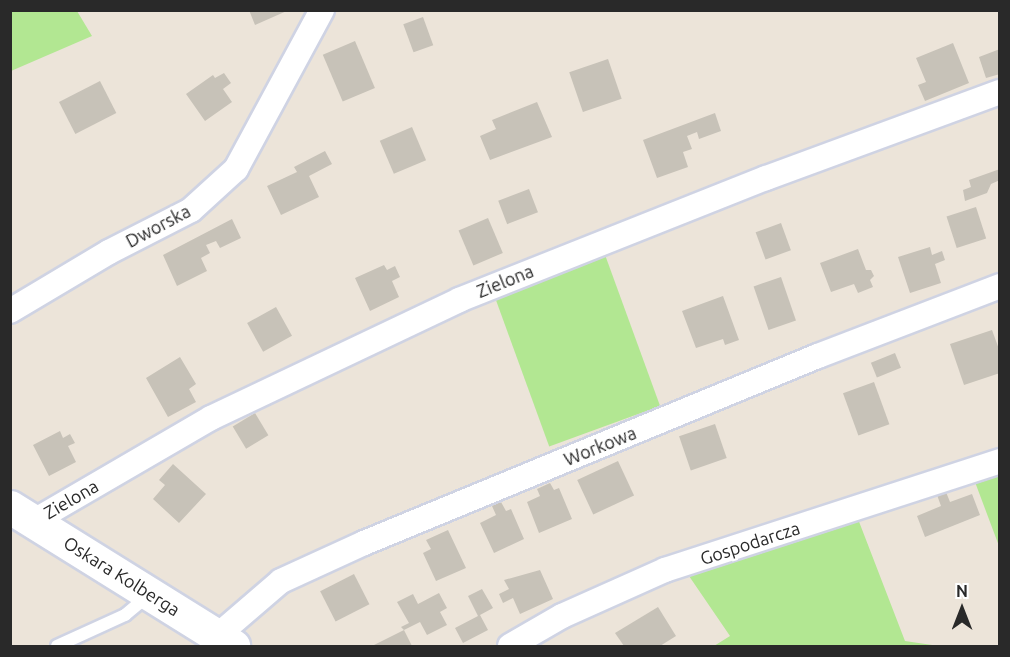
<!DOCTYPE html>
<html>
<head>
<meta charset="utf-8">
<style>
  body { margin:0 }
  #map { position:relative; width:1010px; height:657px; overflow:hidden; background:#ece4d9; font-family:Ubuntu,sans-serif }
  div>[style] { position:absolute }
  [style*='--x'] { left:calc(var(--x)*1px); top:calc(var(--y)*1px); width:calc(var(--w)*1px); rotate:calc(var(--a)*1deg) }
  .green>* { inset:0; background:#b2e792; transform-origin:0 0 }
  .building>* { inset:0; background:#c7c2b8; transform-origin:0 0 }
  .roads { filter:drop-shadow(2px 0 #cfd3e3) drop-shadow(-2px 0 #cfd3e3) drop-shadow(0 2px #cfd3e3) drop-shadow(0 -2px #cfd3e3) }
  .lane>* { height:12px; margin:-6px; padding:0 6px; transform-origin:6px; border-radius:6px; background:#fff }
  .street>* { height:24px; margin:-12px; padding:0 12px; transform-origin:12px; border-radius:12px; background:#fff }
  .secondary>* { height:33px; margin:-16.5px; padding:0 16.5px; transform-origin:16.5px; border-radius:16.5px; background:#fff }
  span { translate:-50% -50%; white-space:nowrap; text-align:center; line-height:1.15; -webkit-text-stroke:4.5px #fff; paint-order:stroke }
  .street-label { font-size:18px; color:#292929 }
  .frame { position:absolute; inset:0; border:12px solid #292929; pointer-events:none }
  .north { position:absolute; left:932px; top:579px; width:60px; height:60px; -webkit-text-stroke:4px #fff; paint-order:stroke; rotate:0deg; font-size:16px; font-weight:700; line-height:24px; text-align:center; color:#292929 }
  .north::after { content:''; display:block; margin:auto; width:21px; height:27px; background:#292929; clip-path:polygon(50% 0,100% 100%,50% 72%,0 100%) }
</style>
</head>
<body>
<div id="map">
  <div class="green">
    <div style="clip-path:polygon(11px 10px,77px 11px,92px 36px,11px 71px)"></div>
    <div style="left:604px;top:252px;width:164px;height:118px;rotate:70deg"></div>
    <div style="clip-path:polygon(999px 473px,999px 546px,975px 482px)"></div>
    <div style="clip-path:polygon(858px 519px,905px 641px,939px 646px,714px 646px,730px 636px,689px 576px)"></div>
  </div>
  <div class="building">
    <div style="clip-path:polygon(249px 10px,289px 10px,255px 25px)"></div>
    <div style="left:423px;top:17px;width:30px;height:21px;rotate:70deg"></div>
    <div style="left:355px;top:41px;width:51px;height:35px;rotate:67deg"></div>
    <div style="clip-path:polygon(953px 43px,969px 83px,925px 101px,918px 85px,926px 82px,916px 58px)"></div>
    <div style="clip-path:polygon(1000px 49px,1000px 74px,986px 78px,979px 57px)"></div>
    <div style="left:608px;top:59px;width:42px;height:41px;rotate:71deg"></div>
    <div style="clip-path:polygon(224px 73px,231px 83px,223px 89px,232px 102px,205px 121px,186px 94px,213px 75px,215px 78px)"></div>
    <div style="left:100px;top:81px;width:36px;height:46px;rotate:63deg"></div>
    <div style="clip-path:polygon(537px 102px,552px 137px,490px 160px,480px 136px,496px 129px,492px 120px)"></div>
    <div style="clip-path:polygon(715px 113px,721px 131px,699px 139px,697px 132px,687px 136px,692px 149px,683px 152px,688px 167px,657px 178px,643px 140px)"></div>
    <div style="left:412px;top:127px;width:36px;height:35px;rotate:67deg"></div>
    <div style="clip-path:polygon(325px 151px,332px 164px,309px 176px,319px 197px,281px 215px,267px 186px,297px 172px,294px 167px)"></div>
    <div style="clip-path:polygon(1000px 169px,1000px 180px,991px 184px,987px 193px,965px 201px,963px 190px,971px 187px,969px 180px)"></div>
    <div style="left:529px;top:189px;width:25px;height:33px;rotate:69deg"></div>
    <div style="left:976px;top:207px;width:33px;height:31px;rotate:72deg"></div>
    <div style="left:488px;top:218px;width:38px;height:32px;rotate:67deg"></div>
    <div style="clip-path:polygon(232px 219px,241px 238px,220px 248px,216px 241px,206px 245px,210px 253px,201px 258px,207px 271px,177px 286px,163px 255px)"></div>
    <div style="left:781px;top:223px;width:29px;height:27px;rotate:70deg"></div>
    <div style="clip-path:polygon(930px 247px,932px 255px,942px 251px,945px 260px,935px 264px,941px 283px,910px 293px,898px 257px)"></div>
    <div style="clip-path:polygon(858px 249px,866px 270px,871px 270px,874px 276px,870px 280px,873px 287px,858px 293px,854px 284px,831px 292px,820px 263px)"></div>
    <div style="clip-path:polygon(384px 265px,387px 270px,395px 266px,400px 277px,392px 281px,399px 297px,370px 311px,355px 278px)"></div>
    <div style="left:781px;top:277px;width:46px;height:29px;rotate:71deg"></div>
    <div style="clip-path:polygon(723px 296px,739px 340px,725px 345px,723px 339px,696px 348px,682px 311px)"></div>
    <div style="left:276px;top:307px;width:33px;height:33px;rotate:61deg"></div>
    <div style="clip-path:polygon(992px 330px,1000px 352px,1000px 373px,964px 385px,950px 344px)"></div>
    <div style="left:895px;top:353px;width:16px;height:26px;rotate:68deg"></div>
    <div style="clip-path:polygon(180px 357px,196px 384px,189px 389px,196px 402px,168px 417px,146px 378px)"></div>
    <div style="left:874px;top:382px;width:45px;height:33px;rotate:70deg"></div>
    <div style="left:255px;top:413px;width:26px;height:26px;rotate:59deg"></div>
    <div style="left:715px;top:424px;width:36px;height:38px;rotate:71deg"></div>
    <div style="clip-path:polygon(60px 431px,63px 438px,70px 434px,75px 443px,68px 446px,76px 462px,49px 476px,33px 445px)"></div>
    <div style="left:618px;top:461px;width:38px;height:45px;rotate:65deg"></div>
    <div style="clip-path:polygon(173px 464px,206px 494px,179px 523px,153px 499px,165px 485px,159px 480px)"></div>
    <div style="clip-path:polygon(550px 483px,554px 490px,559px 488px,572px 519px,539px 533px,527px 502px,540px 496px,537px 489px)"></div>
    <div style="clip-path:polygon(946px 492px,950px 502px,972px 494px,980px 515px,925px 537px,917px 516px,941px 506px,937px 495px)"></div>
    <div style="clip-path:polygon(501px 502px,506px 511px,511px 509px,524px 539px,494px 553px,480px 523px,496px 515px,492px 506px)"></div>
    <div style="clip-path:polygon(448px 530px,466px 568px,436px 581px,423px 553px,431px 549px,426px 540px)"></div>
    <div style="clip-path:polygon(540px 570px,553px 599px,520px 614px,513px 598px,503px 603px,499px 594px,509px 589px,504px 580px)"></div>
    <div style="left:354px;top:574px;width:34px;height:38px;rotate:63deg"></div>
    <div style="clip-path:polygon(482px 589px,493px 608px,480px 615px,488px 630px,463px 643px,455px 628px,478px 616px,468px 596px)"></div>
    <div style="clip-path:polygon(439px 593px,447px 608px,440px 612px,447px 625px,427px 635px,420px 622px,404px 630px,401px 627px,409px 623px,397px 602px,413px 594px,418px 604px)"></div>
    <div style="clip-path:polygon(658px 607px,676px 636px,660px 646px,624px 646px,615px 633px)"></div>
    <div style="clip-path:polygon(404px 630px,412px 646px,372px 646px)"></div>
  </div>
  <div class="roads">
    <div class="lane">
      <div style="--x:57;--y:646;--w:75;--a:-24.5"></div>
      <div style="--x:125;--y:615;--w:31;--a:-40"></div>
    </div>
    <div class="street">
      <div style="--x:10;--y:311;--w:115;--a:-30.8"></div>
      <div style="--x:109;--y:252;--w:92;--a:-27.1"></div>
      <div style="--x:191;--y:210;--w:61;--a:-42.3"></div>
      <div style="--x:236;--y:169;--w:181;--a:-61.6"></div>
      <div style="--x:34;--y:521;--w:205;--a:-30.2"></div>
      <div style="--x:211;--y:418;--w:275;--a:-25.4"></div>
      <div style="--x:459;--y:300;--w:330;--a:-21.7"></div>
      <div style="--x:766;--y:178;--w:249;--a:-20.2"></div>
      <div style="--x:217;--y:636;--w:84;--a:-40.7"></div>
      <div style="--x:281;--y:581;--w:91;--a:-24.6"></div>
      <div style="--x:364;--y:543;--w:491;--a:-22.4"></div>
      <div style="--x:818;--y:356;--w:195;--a:-21"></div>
      <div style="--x:510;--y:646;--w:60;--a:-30"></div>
      <div style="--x:562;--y:616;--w:113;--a:-24.1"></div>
      <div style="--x:665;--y:570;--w:352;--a:-18"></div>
    </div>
    <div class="secondary">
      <div style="--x:10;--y:507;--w:263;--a:31.9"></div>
    </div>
  </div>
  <div class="street-label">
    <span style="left:158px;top:226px;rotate:-28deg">Dworska</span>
    <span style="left:505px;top:281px;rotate:-22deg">Zielona</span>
    <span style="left:600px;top:446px;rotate:-22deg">Workowa</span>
    <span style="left:71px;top:499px;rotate:-30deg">Zielona</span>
    <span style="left:750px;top:543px;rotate:-18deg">Gospodarcza</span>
    <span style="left:122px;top:576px;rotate:32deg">Oskara Kolberga</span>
  </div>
  <div class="frame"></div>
  <div class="north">N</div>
</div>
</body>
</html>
